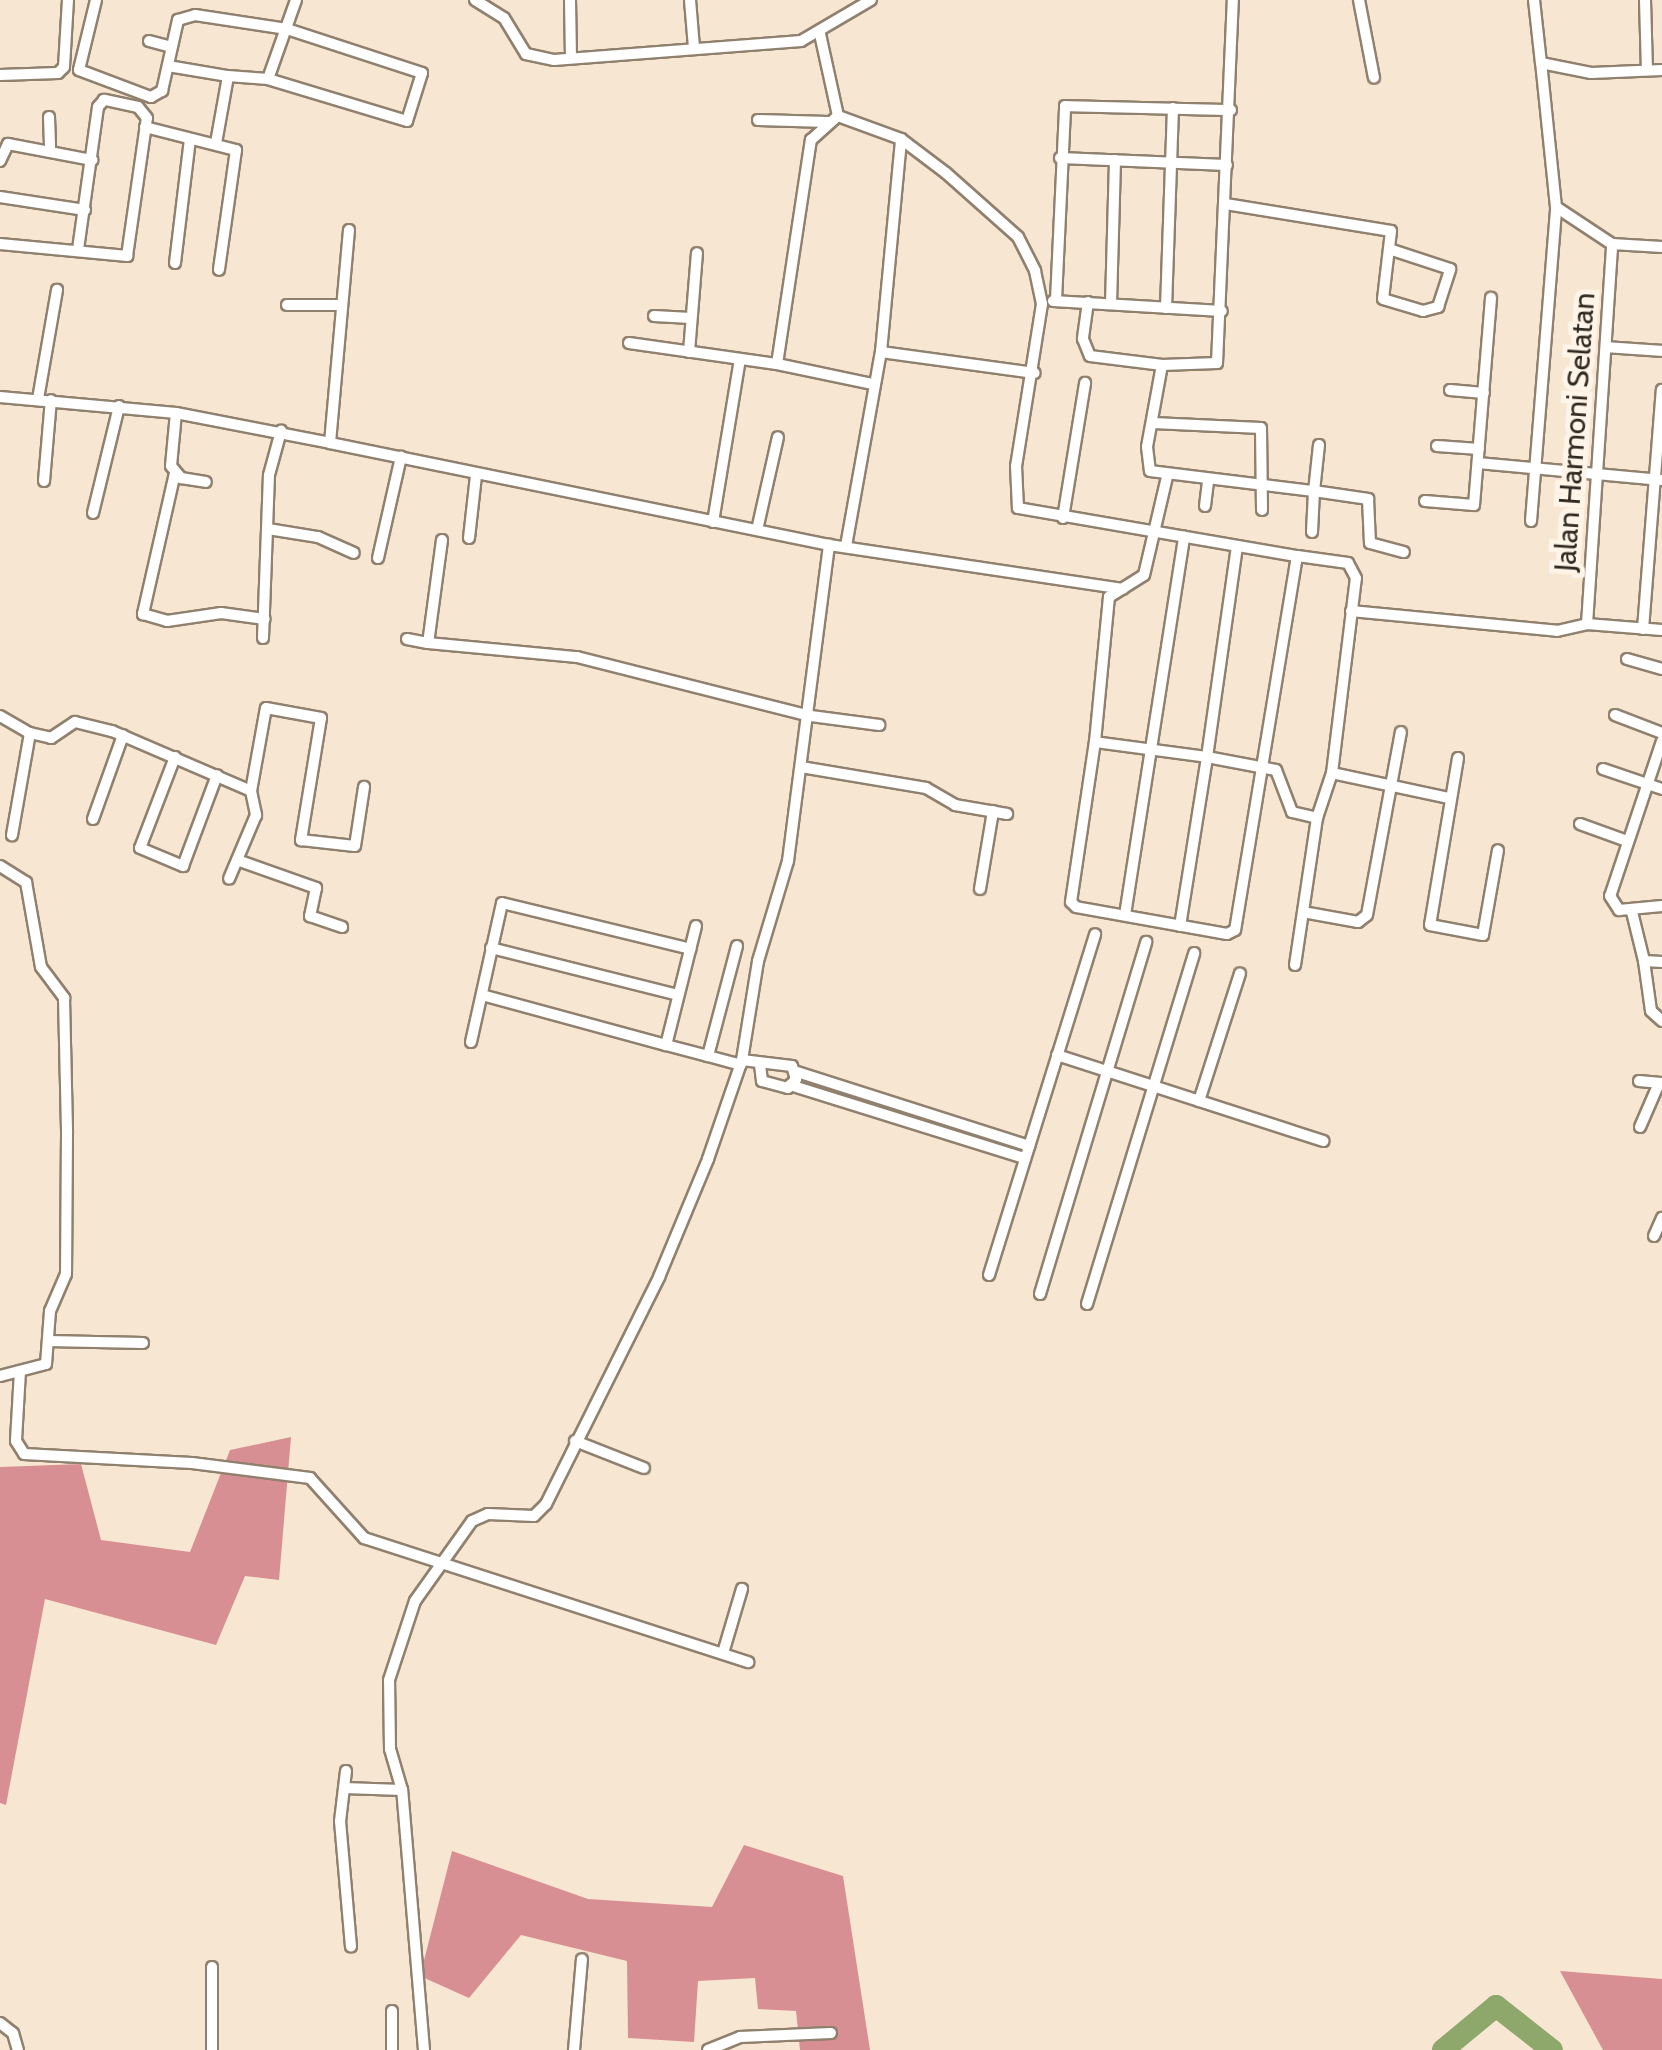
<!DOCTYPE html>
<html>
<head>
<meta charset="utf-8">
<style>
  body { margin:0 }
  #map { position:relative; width:1662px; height:2050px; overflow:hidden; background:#f7e6d2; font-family:Cabin,sans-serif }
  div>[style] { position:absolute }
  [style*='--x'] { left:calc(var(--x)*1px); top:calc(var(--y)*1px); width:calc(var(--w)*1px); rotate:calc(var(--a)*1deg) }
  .forest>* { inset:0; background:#d88f93 }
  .river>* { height:22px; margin:-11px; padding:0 11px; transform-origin:11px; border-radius:11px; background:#8ea86b }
  .roads { filter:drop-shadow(2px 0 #90806e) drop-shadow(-2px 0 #90806e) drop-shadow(0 2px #90806e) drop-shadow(0 -2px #90806e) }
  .minor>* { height:10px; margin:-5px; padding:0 5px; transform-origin:5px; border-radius:5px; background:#fff }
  span { translate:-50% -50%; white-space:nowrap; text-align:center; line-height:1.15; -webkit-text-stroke:10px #fff4e8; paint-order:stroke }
  .street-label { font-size:30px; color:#302921 }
</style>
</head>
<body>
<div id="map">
  <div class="forest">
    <div style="clip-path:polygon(291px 1437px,279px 1580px,245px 1576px,216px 1645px,45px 1599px,6px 1805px,0 1803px,0 1467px,81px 1464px,101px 1540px,190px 1552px,230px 1450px)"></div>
    <div style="clip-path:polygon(744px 1845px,843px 1876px,870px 2050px,800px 2050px,796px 2011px,758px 2009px,755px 1978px,698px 1981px,694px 2042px,628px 2038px,627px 1961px,521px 1935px,469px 1998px,420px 1976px,452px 1851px,588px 1899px,712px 1907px)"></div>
    <div style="clip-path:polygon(1560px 1971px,1662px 1979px,1662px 2050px,1603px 2050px)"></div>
  </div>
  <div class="river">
    <div style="--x:1443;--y:2050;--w:69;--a:-39.7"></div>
    <div style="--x:1496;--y:2006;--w:71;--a:38.2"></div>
  </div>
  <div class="roads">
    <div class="minor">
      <div style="--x:96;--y:0;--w:72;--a:103.7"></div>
      <div style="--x:79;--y:70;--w:77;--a:20.6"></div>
      <div style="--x:151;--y:97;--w:13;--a:-29"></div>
      <div style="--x:162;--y:91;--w:73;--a:-77.3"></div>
      <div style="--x:178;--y:20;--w:18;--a:-16"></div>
      <div style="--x:195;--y:15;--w:93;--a:8.7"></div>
      <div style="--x:287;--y:29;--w:142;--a:18.1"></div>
      <div style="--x:422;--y:73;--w:50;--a:107.4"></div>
      <div style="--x:407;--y:121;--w:145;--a:-163.2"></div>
      <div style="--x:475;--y:0;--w:34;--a:32"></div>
      <div style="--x:504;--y:18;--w:42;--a:58.6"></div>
      <div style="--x:526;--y:54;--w:29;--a:12"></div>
      <div style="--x:554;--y:60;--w:248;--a:-4.4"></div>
      <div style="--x:801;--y:41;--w:81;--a:-30.4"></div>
      <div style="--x:570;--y:0;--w:58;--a:89"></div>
      <div style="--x:690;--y:0;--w:48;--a:85.2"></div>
      <div style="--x:1359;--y:0;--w:79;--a:79.1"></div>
      <div style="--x:1534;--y:0;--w:63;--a:83.7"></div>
      <div style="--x:1541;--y:63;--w:51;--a:11.3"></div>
      <div style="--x:1591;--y:73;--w:71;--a:-2.4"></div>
      <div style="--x:1645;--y:0;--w:70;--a:88.4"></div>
      <div style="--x:820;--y:34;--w:84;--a:77.6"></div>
      <div style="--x:838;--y:116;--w:67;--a:20.1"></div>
      <div style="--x:901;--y:139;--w:56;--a:37.1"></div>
      <div style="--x:946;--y:173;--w:96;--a:41.6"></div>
      <div style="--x:1018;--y:237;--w:38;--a:63"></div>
      <div style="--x:1035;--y:271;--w:34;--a:78"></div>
      <div style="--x:1042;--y:304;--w:164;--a:99.1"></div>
      <div style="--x:1016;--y:466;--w:42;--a:87.3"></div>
      <div style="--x:1018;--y:508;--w:283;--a:9.8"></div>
      <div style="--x:1297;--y:556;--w:379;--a:99.4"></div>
      <div style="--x:1235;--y:930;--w:9;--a:153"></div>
      <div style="--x:1227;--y:934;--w:153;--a:-169.9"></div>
      <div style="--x:1076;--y:907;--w:7;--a:-135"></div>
      <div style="--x:1071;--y:902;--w:162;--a:-81.5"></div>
      <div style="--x:1095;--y:742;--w:113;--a:7.6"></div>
      <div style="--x:1207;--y:757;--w:213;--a:-81.9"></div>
      <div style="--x:149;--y:41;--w:23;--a:15"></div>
      <div style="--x:168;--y:66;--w:61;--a:9.5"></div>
      <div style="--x:0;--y:75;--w:58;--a:-2"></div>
      <div style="--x:58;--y:73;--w:8;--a:-45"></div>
      <div style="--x:64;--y:67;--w:67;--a:-86.6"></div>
      <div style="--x:49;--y:117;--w:35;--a:88"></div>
      <div style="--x:758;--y:120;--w:70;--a:1.6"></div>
      <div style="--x:145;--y:127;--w:94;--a:14.2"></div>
      <div style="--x:236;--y:150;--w:121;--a:98.1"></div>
      <div style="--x:216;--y:143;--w:68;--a:-79.8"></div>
      <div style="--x:228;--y:76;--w:40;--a:4.3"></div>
      <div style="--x:268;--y:79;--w:84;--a:-70.5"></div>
      <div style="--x:1060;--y:158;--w:167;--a:2.4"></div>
      <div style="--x:0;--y:161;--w:19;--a:-65"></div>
      <div style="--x:8;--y:144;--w:86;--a:10.8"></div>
      <div style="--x:0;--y:197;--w:86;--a:8.7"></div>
      <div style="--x:1226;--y:204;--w:167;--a:9.3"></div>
      <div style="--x:1391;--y:231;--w:68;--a:96.7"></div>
      <div style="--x:1383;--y:299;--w:42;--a:16.7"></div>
      <div style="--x:1423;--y:311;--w:16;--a:-15"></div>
      <div style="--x:1438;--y:307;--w:40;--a:-72"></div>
      <div style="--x:1450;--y:269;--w:61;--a:-161.9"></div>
      <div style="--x:1556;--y:207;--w:67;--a:33.5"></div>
      <div style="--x:1612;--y:244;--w:50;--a:3.4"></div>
      <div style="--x:349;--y:230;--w:214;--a:95.1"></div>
      <div style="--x:330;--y:443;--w:509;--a:11.55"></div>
      <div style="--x:829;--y:545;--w:297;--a:8.5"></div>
      <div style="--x:0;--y:244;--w:128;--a:5.4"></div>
      <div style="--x:127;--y:256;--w:139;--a:-81.8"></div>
      <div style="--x:147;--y:118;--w:14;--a:-129"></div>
      <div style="--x:138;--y:107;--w:35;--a:-168"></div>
      <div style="--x:104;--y:100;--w:9;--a:131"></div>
      <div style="--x:98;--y:107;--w:144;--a:98"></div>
      <div style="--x:175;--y:263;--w:125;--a:-83.1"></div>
      <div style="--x:1056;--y:300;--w:194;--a:-87.3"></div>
      <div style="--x:1065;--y:106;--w:166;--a:1.4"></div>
      <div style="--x:1053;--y:301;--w:169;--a:3.4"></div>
      <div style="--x:1088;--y:302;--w:37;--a:98"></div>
      <div style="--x:1083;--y:339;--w:18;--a:68"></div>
      <div style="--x:1090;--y:356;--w:73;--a:7.1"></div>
      <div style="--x:1162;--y:365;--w:55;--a:-2.1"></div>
      <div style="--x:1217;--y:363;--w:363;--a:-87.5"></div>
      <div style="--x:1111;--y:304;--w:144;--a:-88.4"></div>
      <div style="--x:287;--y:305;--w:55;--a:0"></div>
      <div style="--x:1166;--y:308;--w:200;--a:-88"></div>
      <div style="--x:654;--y:316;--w:37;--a:3"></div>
      <div style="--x:629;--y:343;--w:149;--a:8.1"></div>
      <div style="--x:777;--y:364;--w:227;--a:-81.4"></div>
      <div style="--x:811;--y:140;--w:36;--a:-42"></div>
      <div style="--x:1606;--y:347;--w:56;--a:4.1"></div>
      <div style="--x:689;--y:352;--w:99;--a:-85.4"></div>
      <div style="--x:881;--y:352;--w:155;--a:7.8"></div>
      <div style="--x:777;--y:364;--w:98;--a:11.8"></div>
      <div style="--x:1162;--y:365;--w:83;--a:100.4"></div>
      <div style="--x:1147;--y:447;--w:24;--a:83"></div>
      <div style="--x:1150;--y:471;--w:165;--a:7"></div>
      <div style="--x:1314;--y:491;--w:41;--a:92.8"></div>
      <div style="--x:1450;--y:390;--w:34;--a:5"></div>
      <div style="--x:0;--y:397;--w:177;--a:5.2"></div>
      <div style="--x:176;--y:413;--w:157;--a:11"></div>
      <div style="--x:38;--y:399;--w:111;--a:-80.1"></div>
      <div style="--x:176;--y:413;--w:53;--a:95.4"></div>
      <div style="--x:171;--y:466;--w:16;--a:50"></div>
      <div style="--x:181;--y:478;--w:25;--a:9"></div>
      <div style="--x:1153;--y:423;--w:108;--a:2.7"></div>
      <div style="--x:1261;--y:428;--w:82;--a:89.3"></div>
      <div style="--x:1319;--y:445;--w:46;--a:96.2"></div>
      <div style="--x:1314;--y:491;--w:55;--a:8.4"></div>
      <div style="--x:1368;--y:499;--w:44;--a:87.4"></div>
      <div style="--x:1370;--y:543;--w:35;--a:15"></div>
      <div style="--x:1437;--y:446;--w:42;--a:4.1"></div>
      <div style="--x:1478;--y:463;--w:184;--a:5.3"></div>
      <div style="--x:175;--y:473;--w:145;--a:102.8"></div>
      <div style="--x:143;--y:614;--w:25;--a:16"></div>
      <div style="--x:167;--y:621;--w:55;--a:-8.4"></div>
      <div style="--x:221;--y:613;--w:44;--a:7.8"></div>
      <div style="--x:44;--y:481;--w:81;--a:-85.1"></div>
      <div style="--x:1425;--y:501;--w:49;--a:4.7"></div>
      <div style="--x:1474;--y:505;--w:208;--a:-85.3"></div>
      <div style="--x:1205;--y:506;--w:25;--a:-83"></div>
      <div style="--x:93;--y:513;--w:110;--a:-76.3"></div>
      <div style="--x:1063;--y:518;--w:137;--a:-80.7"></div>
      <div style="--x:1531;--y:521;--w:315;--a:-85.4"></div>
      <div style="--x:1556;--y:207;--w:145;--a:-95.9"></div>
      <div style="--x:713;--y:522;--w:165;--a:-80.6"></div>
      <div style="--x:268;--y:529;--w:51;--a:9.1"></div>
      <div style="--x:318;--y:537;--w:39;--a:24"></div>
      <div style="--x:757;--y:530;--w:95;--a:-77.3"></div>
      <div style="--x:469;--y:538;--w:62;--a:-83.6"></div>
      <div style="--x:442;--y:540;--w:104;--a:97.7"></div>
      <div style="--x:428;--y:643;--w:150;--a:5.4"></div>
      <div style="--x:577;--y:657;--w:241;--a:14.2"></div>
      <div style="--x:811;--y:716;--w:69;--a:7.5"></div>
      <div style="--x:846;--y:546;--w:197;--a:-79.8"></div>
      <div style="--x:881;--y:352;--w:214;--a:-84.6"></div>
      <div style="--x:378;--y:558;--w:104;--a:-77.2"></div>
      <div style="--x:1351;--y:611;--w:207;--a:5.5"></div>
      <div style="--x:1557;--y:631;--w:31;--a:-13"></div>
      <div style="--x:1587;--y:624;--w:75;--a:4.6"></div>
      <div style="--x:1587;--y:624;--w:381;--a:-86.2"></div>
      <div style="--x:1643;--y:629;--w:240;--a:-85.5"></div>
      <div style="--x:263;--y:638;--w:163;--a:-87.9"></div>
      <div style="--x:269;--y:475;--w:46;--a:-74.7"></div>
      <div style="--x:407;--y:639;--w:21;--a:11"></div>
      <div style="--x:1627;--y:659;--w:36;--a:16"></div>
      <div style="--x:1615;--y:715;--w:50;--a:21"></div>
      <div style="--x:0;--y:716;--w:34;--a:30"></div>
      <div style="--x:30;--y:733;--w:104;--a:100"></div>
      <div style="--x:30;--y:733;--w:22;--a:13"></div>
      <div style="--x:51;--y:738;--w:29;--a:-34"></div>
      <div style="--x:75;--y:722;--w:38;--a:14"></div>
      <div style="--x:112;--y:731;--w:151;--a:23.3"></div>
      <div style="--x:251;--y:791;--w:25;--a:78"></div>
      <div style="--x:256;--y:815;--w:69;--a:112.9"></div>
      <div style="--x:1662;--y:741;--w:163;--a:108.5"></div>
      <div style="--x:1610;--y:896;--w:17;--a:57"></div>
      <div style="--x:1619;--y:910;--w:43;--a:-5.3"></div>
      <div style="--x:1095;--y:742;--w:146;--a:-84.5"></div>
      <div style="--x:1109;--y:597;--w:41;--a:-32.2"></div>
      <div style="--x:1144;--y:575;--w:101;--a:-76.8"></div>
      <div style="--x:175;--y:757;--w:97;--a:111"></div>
      <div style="--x:140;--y:848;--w:47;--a:22.7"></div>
      <div style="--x:183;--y:866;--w:97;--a:-69.5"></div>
      <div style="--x:1458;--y:758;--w:169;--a:99.5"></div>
      <div style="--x:1430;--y:925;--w:54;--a:10.7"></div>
      <div style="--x:1483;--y:935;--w:86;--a:-80"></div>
      <div style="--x:801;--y:767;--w:127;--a:9.5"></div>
      <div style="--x:926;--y:788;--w:34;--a:30"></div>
      <div style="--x:955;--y:805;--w:53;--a:9.8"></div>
      <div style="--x:1603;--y:769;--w:62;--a:18.7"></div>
      <div style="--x:1332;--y:773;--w:120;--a:12.1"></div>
      <div style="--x:251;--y:791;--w:84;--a:-79.8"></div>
      <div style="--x:266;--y:708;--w:56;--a:10.3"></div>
      <div style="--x:321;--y:718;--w:124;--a:99.3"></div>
      <div style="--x:301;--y:840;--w:54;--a:6.3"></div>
      <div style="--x:355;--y:846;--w:60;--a:-81.3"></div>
      <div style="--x:93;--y:819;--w:89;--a:-70.3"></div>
      <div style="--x:1580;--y:824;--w:50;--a:19.9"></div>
      <div style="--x:237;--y:860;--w:84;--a:19.5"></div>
      <div style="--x:316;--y:888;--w:29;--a:102"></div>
      <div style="--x:310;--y:916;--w:34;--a:19"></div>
      <div style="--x:0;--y:866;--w:31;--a:32"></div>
      <div style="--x:26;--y:882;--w:86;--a:80"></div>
      <div style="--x:41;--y:967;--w:39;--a:53"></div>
      <div style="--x:64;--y:998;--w:136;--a:88.7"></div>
      <div style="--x:67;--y:1134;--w:140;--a:90.4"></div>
      <div style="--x:66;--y:1274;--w:40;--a:113.4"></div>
      <div style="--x:50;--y:1311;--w:53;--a:94.3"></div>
      <div style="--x:46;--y:1364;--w:48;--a:165.4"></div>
      <div style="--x:980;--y:889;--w:79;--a:-80.5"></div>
      <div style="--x:1303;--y:912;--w:56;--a:10.3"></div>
      <div style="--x:1358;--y:922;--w:11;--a:-38"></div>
      <div style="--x:1367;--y:915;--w:186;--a:-79.5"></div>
      <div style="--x:1632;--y:912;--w:50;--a:76.2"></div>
      <div style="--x:1125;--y:915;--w:383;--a:-81.1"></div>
      <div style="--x:696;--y:926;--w:123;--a:104.1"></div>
      <div style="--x:666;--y:1045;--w:43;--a:14.7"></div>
      <div style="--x:1180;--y:926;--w:171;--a:-80.9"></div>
      <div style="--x:1207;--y:757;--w:70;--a:10.7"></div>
      <div style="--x:1276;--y:770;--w:45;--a:69.1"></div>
      <div style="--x:1292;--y:812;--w:26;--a:13"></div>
      <div style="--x:737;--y:946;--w:114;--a:104.8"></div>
      <div style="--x:708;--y:1056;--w:34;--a:15"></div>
      <div style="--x:491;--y:948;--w:193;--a:14.1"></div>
      <div style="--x:1662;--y:962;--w:18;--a:-177"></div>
      <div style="--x:1644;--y:961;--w:50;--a:82"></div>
      <div style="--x:1651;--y:1011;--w:15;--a:42"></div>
      <div style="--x:1295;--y:965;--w:149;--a:-81.5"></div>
      <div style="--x:1317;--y:818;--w:47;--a:-71.6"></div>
      <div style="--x:1332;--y:773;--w:196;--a:-83"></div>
      <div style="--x:1356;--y:578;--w:17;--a:-118"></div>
      <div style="--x:1348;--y:563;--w:51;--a:-172.2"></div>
      <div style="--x:482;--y:995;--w:191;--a:15.2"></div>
      <div style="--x:471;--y:1042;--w:142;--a:-77.4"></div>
      <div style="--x:502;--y:903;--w:194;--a:13.7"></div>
      <div style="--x:1057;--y:1055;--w:280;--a:17.9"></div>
      <div style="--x:742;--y:1060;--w:50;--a:6.8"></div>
      <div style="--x:792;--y:1066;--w:14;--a:73"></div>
      <div style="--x:796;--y:1079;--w:12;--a:132"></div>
      <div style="--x:788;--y:1088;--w:27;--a:-165"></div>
      <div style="--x:762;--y:1081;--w:16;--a:-97"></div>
      <div style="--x:794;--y:1071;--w:247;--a:17.7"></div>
      <div style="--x:1639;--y:1081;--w:22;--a:5"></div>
      <div style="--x:790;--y:1085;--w:246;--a:17.3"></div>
      <div style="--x:1199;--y:1101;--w:134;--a:-72.2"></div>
      <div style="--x:1640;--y:1127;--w:48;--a:-66.6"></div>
      <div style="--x:1654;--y:1236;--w:20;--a:-66"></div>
      <div style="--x:989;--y:1275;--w:357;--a:-72.7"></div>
      <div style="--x:1040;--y:1294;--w:368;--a:-73.2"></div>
      <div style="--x:1087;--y:1304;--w:367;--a:-73"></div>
      <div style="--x:48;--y:1341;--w:95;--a:1.2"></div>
      <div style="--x:20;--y:1371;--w:70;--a:93.3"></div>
      <div style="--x:16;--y:1441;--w:15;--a:58"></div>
      <div style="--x:24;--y:1454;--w:168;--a:3.1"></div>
      <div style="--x:192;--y:1463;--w:119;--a:7.2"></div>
      <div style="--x:310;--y:1478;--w:81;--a:48"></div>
      <div style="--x:364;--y:1538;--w:404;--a:17.9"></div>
      <div style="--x:575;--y:1441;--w:74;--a:21.4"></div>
      <div style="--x:723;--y:1653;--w:67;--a:-73.5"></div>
      <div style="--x:346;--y:1771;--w:50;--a:96.8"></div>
      <div style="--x:340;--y:1821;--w:126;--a:85"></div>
      <div style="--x:344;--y:1788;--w:58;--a:2"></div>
      <div style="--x:212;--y:1967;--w:83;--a:90"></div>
      <div style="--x:392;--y:2011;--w:39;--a:90"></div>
      <div style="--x:0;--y:2023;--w:16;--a:38"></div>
      <div style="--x:13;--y:2033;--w:18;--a:74"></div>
      <div style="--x:424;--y:2050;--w:261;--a:-94.8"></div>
      <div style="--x:402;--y:1790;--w:43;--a:-106.3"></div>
      <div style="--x:390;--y:1749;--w:69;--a:-90.8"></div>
      <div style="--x:389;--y:1680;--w:83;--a:-71.8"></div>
      <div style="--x:415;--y:1601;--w:98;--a:-54.5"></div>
      <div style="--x:472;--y:1521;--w:17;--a:-24"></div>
      <div style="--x:488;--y:1514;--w:46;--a:2.5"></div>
      <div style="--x:534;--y:1516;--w:17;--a:-45"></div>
      <div style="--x:546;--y:1504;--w:254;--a:-63.5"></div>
      <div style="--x:659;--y:1277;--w:128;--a:-67.4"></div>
      <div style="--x:708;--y:1159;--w:105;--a:-71"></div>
      <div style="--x:742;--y:1060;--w:100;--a:-80.8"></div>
      <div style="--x:758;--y:961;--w:104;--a:-73.3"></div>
      <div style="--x:788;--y:861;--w:319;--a:-82.6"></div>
      <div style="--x:574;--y:2050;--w:91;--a:-85"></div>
      <div style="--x:708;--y:2050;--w:35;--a:-22"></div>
      <div style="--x:740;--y:2037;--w:91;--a:-2.5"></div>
    </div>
  </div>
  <div class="street-label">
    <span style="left:1575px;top:432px;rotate:-86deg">Jalan Harmoni Selatan</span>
  </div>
</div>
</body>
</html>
